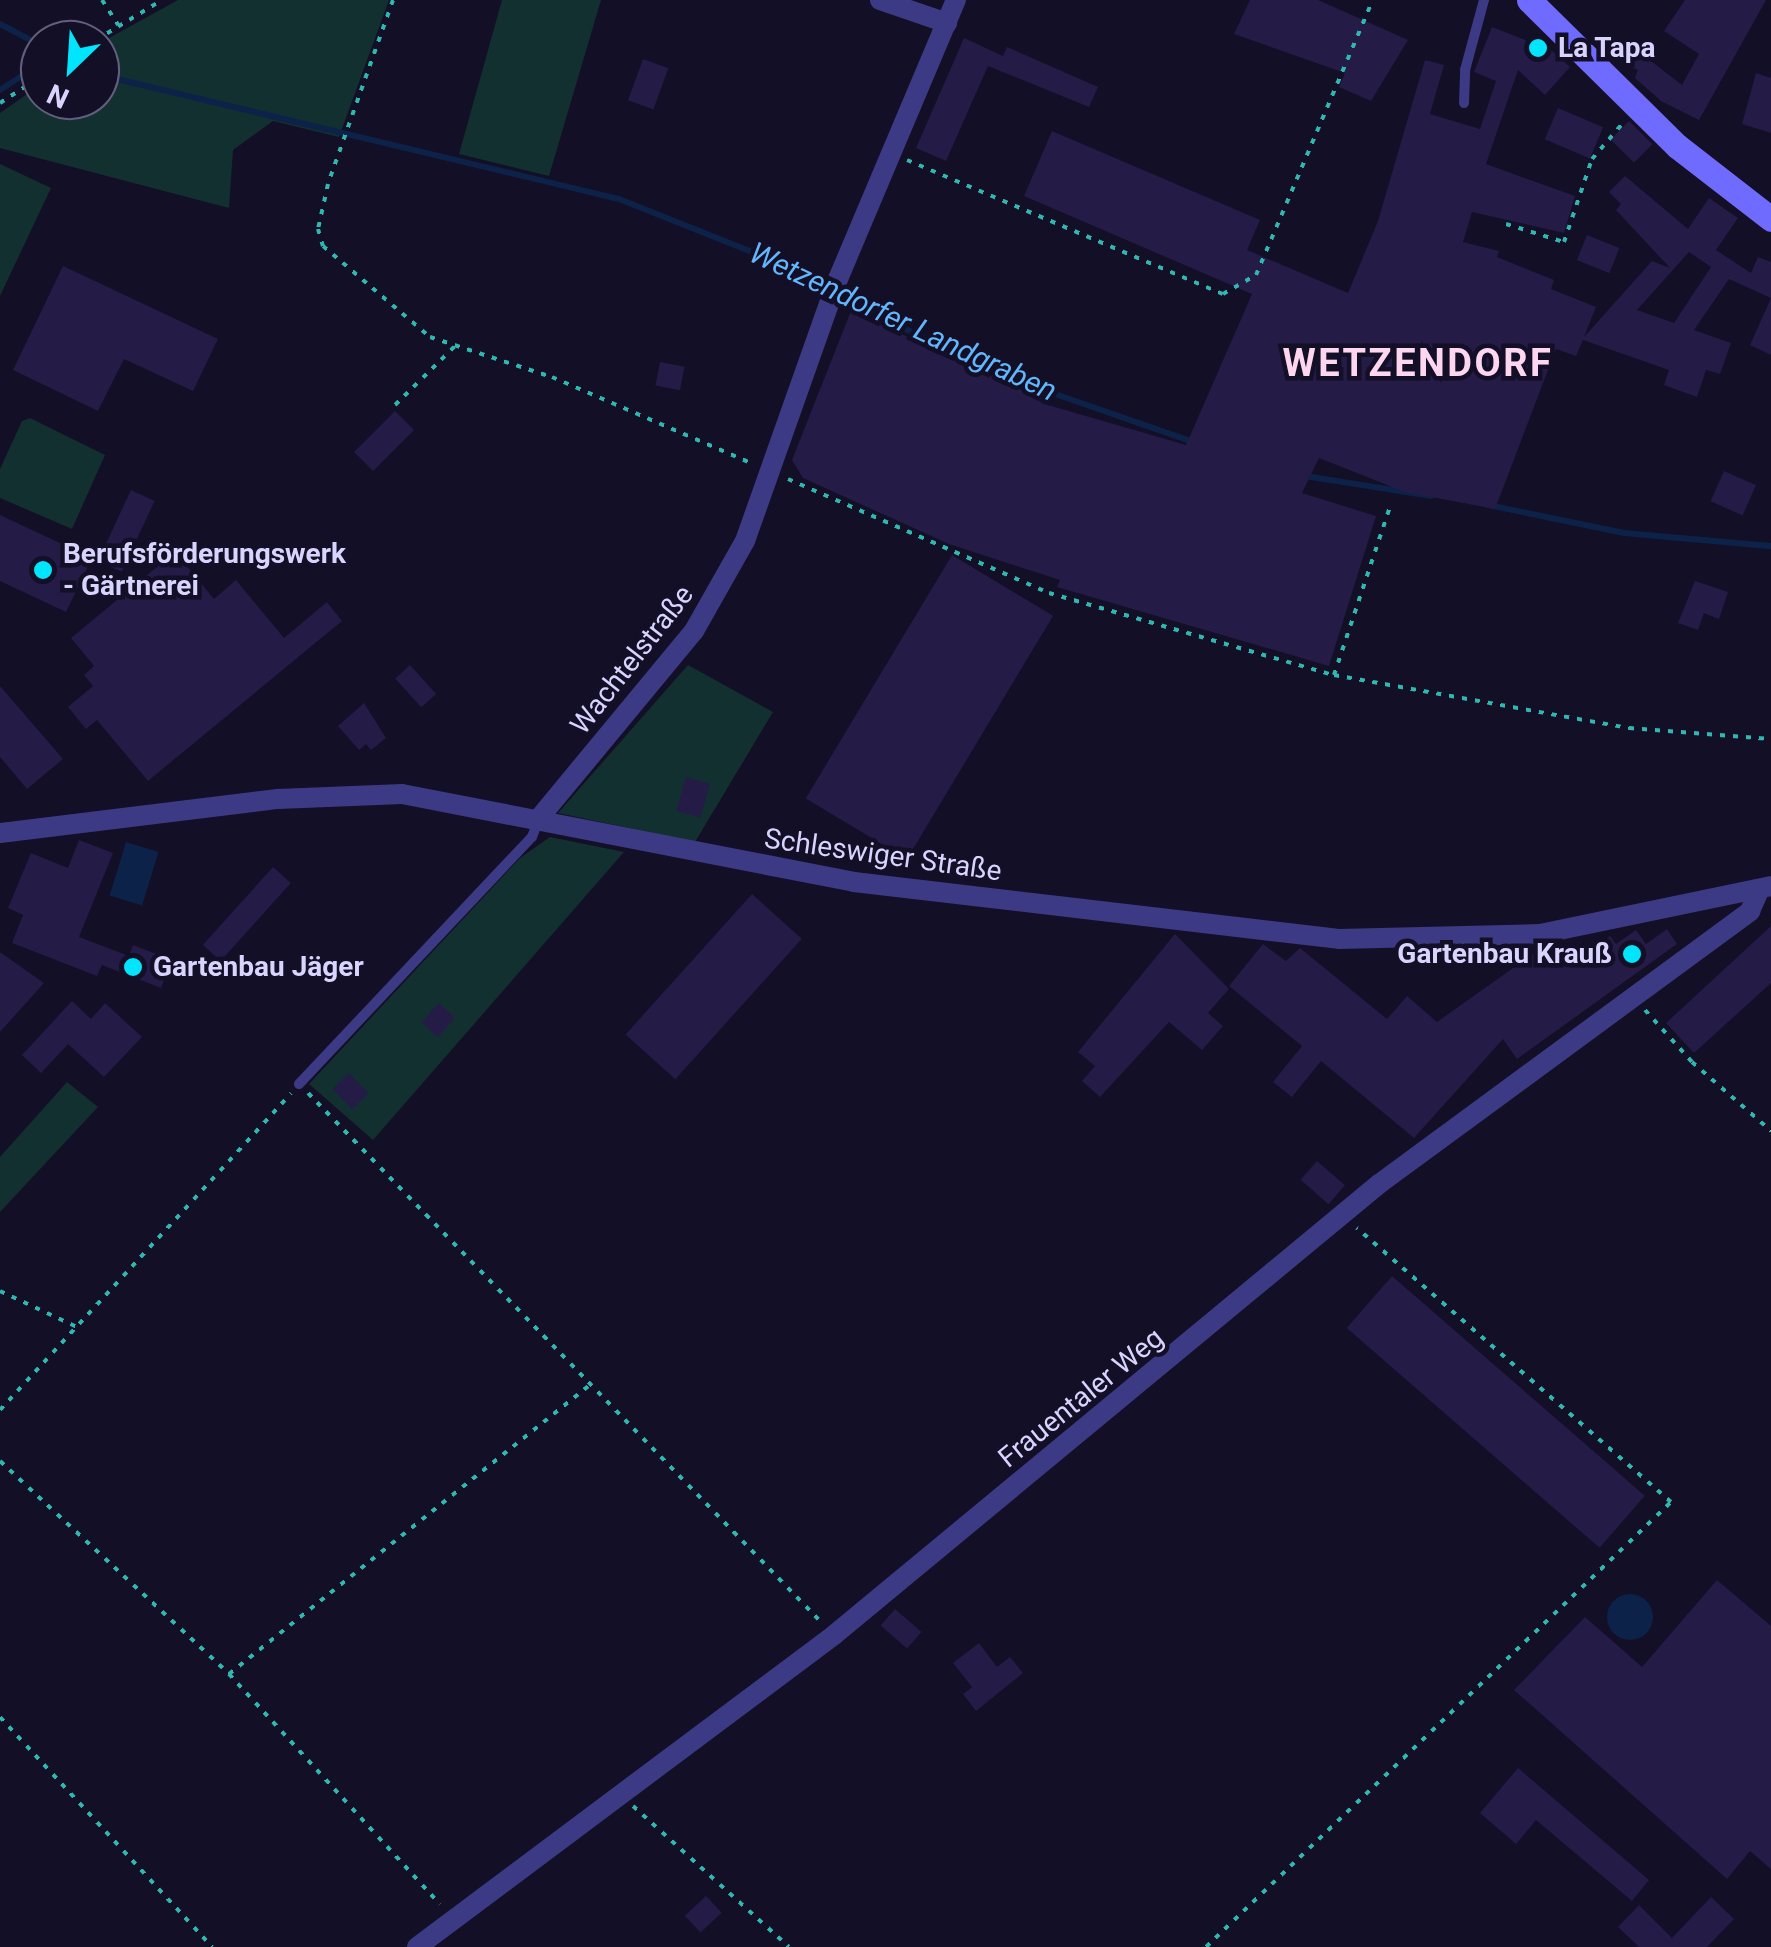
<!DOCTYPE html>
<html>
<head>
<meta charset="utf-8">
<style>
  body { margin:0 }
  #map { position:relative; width:1771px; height:1947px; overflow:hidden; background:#130f26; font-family:Roboto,sans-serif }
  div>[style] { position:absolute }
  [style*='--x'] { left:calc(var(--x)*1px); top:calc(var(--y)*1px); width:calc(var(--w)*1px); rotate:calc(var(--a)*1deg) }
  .green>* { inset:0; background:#12302f }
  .water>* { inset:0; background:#0c2248; transform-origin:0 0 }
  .round { border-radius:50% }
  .stream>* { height:6px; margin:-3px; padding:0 3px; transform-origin:3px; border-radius:3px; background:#0c2248 }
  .building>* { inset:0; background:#241b47; transform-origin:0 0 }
  .path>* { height:4px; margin-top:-2px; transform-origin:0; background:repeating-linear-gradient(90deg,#2fb8b0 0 5px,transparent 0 13px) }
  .lane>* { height:10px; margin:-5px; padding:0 5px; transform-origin:5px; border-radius:5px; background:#3d3a85 }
  .street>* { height:20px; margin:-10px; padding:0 10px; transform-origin:10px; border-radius:10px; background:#3d3a85 }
  .secondary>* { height:25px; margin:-12.5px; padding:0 12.5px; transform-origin:12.5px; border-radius:12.5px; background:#6f6bff }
  .dots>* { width:28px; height:28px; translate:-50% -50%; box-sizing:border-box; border:5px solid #130f26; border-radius:50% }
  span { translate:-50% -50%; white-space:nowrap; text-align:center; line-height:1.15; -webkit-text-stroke:9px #130f26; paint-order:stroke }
  .poi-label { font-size:28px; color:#d9d4ff; font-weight:700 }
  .left { translate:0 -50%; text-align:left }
  .right { translate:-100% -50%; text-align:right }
  .street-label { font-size:28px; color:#d9d4ff }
  .water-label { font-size:30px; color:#62b6ff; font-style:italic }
  .district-label { font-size:38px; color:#ffd6f0; font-weight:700; letter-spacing:2.5px }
  .north { position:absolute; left:20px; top:20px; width:100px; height:100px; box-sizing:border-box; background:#130f26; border:2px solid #625e7d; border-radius:50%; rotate:205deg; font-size:28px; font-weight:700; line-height:40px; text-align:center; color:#d9d4ff }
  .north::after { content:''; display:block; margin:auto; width:35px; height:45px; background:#00e5ff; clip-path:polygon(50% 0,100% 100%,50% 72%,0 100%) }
</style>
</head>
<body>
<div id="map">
  <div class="green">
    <div style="clip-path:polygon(178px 0,389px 0,339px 137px,273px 121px,233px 150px,229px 208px,0 148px,0 113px,40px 85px,40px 100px,100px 100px,100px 43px)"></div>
    <div style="clip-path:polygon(502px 0,601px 0,549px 176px,459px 154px)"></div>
    <div style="clip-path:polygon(0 164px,51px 188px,0 296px)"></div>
    <div style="clip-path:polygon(30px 418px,105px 455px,72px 529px,0 498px,0 469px,22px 421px)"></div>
    <div style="clip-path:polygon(688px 665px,773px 712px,695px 842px,558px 813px)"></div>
    <div style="clip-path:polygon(550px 837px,624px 852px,373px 1140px,309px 1084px,520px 858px)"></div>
    <div style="clip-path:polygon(67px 1082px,98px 1107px,0 1212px,0 1157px)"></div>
  </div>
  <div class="water">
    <div style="left:126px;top:842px;width:34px;height:56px;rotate:17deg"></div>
    <div class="round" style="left:1607px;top:1594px;width:46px;height:46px"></div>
  </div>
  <div class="stream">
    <div style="--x:0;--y:24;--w:45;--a:27.7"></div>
    <div style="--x:100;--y:75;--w:534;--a:13.44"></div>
    <div style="--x:619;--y:199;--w:189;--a:21.7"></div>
    <div style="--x:795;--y:269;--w:132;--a:28.5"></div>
    <div style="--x:911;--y:332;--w:139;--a:23.8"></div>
    <div style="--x:1038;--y:388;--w:164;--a:19.2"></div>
    <div style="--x:0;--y:90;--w:48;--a:-33"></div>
    <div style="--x:1305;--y:476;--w:128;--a:9"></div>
    <div style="--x:1488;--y:505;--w:139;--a:11.6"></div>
    <div style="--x:1624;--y:533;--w:148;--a:5.1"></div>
  </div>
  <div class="building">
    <div style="clip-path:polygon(1250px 0,1318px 0,1408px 40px,1371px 101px,1339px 87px,1345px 73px,1234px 34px)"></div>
    <div style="clip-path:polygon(1685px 0,1766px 0,1699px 120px,1661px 101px,1635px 78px,1638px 70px,1621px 63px,1629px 44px,1682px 85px,1699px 54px,1664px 31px)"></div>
    <div style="clip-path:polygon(evenodd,1492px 27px,1533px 43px,1537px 37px,1570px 67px,1545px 95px,1518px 70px,1486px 164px,1575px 196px,1564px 233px,1472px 212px,1463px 242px,1499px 251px,1497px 257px,1554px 280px,1551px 289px,1596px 307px,1584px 337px,1652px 261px,1670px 268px,1616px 210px,1621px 204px,1609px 192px,1625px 176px,1688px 229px,1709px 198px,1738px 218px,1716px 250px,1751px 273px,1758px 257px,1771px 262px,1771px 355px,1750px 345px,1771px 298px,1729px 279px,1694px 330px,1731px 343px,1720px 374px,1706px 370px,1697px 397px,1664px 385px,1669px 370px,1583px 340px,1576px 356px,1556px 349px,1495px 509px,1405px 492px,1319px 458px,1302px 493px,1376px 516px,1329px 666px,1057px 587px,1060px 580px,949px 544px,803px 478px,792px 460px,851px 311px,1044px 399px,1041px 403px,1186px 445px,1252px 294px,1024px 196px,1052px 131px,1260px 220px,1247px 250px,1348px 293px,1378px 221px,1425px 60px,1444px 65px,1430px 114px,1480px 129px,1496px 81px,1474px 72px,1492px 27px,1689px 252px,1711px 267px,1674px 323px,1637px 310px,1689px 252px)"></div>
    <div style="clip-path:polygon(964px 38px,1003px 56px,1007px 47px,1098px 87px,1089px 107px,988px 66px,946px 161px,916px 148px)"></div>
    <div style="left:643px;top:59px;width:27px;height:44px;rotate:20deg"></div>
    <div style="clip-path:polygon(1756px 73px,1771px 78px,1771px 133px,1742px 124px)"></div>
    <div style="left:1558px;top:108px;width:49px;height:34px;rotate:23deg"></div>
    <div style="left:1629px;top:121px;width:33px;height:26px;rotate:45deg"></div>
    <div style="left:1587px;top:235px;width:35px;height:27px;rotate:22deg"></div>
    <div style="clip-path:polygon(63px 266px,218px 339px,193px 391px,124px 359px,98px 411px,13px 370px)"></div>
    <div style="left:660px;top:362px;width:25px;height:24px;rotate:11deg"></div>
    <div style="left:395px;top:411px;width:27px;height:58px;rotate:45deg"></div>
    <div style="left:1724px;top:471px;width:35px;height:33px;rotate:24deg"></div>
    <div style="left:131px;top:490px;width:26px;height:78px;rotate:25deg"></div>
    <div style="clip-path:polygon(0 515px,92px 558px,66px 612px,0 581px)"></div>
    <div style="clip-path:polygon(175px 552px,214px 599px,236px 580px,284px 638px,327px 602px,342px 621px,148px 781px,97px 720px,86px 729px,68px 707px,93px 686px,84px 675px,94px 666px,71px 638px)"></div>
    <div style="left:952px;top:555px;width:118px;height:284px;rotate:31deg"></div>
    <div style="clip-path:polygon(1695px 581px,1728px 592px,1719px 619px,1704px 613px,1698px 630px,1678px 623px)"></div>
    <div style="left:410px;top:665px;width:39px;height:20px;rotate:48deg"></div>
    <div style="clip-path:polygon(0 686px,63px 759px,27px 789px,0 757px)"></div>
    <div style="clip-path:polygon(364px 703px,386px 738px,371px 750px,366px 744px,359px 750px,338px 726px)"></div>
    <div style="left:686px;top:777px;width:25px;height:35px;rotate:16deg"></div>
    <div style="clip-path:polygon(79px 840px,113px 853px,79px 937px,129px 956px,133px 945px,172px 960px,161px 988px,102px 965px,97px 976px,12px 943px,23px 915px,8px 908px,31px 853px,68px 868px)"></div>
    <div style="left:273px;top:867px;width:24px;height:105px;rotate:42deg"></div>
    <div style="left:752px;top:894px;width:67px;height:189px;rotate:42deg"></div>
    <div style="clip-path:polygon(1771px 926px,1771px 983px,1694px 1053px,1666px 1023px)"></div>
    <div style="clip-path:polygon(1667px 929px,1677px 944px,1517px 1059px,1503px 1039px,1414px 1138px,1321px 1061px,1292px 1097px,1273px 1082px,1302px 1046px,1229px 986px,1263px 944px,1286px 961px,1300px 948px,1387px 1019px,1407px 996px,1437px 1022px,1541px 948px,1550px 954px,1581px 943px,1587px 952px,1610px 936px,1616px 944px,1636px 930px,1646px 944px)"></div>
    <div style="clip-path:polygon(1175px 934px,1229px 989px,1208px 1013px,1223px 1026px,1202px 1050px,1169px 1022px,1100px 1097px,1082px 1081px,1095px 1066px,1078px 1052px)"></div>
    <div style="clip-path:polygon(0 952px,44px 983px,0 1032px)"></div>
    <div style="clip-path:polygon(72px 1001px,91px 1019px,105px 1003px,142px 1037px,104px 1077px,68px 1044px,41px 1073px,22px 1055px)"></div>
    <div style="left:439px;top:1003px;width:22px;height:26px;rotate:43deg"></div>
    <div style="left:349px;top:1073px;width:28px;height:23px;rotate:46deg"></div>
    <div style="left:1317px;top:1161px;width:37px;height:25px;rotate:41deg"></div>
    <div style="left:1392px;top:1276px;width:335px;height:69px;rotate:41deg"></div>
    <div style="clip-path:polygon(1717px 1580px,1771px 1626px,1771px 1869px,1750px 1851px,1727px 1879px,1514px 1690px,1585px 1617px,1642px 1667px)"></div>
    <div style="left:895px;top:1609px;width:35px;height:22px;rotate:41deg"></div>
    <div style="clip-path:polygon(979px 1643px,997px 1667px,1010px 1657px,1023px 1673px,976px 1711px,963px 1694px,972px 1687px,953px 1663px)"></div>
    <div style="clip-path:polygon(1518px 1768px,1649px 1880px,1632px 1901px,1536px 1820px,1516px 1844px,1480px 1813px)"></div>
    <div style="left:706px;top:1896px;width:23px;height:29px;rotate:47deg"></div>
    <div style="clip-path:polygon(1711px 1897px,1734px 1919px,1707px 1947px,1639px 1947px,1618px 1927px,1639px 1905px,1672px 1938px)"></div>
  </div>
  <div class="path">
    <div style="--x:102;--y:0;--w:30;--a:57"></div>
    <div style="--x:393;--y:0;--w:195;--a:109.5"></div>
    <div style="--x:328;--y:184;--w:46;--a:102.5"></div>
    <div style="--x:318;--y:229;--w:18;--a:74"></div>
    <div style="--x:323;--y:246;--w:140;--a:40.4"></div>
    <div style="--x:430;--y:337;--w:128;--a:18.2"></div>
    <div style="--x:552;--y:377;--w:217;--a:23.4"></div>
    <div style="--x:96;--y:40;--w:77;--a:-31.2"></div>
    <div style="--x:0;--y:103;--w:48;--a:-33"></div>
    <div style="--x:907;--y:160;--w:343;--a:23"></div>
    <div style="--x:1223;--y:294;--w:38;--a:-30"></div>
    <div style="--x:1256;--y:275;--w:299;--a:-67"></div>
    <div style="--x:1506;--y:224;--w:61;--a:17.2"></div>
    <div style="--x:1564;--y:242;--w:88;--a:-71.4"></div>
    <div style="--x:1592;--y:159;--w:48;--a:-49.3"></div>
    <div style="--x:395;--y:405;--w:84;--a:-44.5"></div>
    <div style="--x:788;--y:479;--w:285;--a:23.6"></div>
    <div style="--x:1049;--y:593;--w:297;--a:16.1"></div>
    <div style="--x:1334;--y:675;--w:300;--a:10.2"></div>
    <div style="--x:1629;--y:728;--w:142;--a:4.4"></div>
    <div style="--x:1334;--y:675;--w:177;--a:-71.6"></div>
    <div style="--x:1645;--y:1010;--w:70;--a:47.9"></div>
    <div style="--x:1692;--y:1062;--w:105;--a:41.1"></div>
    <div style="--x:308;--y:1093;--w:735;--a:45.88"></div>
    <div style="--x:0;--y:1291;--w:85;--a:25.1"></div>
    <div style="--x:0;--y:1410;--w:430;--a:-47.4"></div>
    <div style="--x:0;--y:1461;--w:313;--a:42.9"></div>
    <div style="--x:229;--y:1674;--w:312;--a:47.5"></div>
    <div style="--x:229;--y:1674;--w:464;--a:-38.7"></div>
    <div style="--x:0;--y:1717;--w:313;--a:47.3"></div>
    <div style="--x:633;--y:1806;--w:210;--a:42.1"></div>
    <div style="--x:1206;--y:1947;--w:644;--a:-43.74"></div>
    <div style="--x:1671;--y:1502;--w:417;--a:-138.9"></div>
  </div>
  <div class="lane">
    <div style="--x:1464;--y:103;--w:33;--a:-88"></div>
    <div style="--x:1465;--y:70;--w:73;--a:-74.8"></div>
    <div style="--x:299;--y:1084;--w:340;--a:-46.7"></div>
    <div style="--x:532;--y:837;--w:19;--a:-69"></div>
  </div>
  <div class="street">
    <div style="--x:880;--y:0;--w:71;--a:18.9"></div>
    <div style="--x:540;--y:817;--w:241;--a:-50.4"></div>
    <div style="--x:694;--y:631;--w:103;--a:-60.5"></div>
    <div style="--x:745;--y:541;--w:278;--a:-70.5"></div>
    <div style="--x:838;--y:279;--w:303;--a:-67.1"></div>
    <div style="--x:0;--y:833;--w:280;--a:-7"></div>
    <div style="--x:278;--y:799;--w:124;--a:-2.3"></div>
    <div style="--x:402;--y:794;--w:460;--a:11"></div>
    <div style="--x:854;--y:882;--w:488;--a:6.7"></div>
    <div style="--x:1339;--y:939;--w:201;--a:-1.4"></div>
    <div style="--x:1540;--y:934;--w:236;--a:-11.7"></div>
    <div style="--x:417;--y:1947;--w:521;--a:-36.8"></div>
    <div style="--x:834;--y:1635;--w:707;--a:-39.61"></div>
    <div style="--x:1379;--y:1184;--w:461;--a:-36.3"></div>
    <div style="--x:1750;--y:911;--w:24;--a:-66"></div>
  </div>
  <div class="secondary">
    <div style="--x:1529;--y:0;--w:208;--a:44.6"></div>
    <div style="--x:1677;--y:146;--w:119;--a:37.8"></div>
  </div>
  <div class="dots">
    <div style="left:1538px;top:48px;background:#00e5ff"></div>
    <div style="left:43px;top:570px;background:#00e5ff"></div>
    <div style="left:1632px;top:954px;background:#00e5ff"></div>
    <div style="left:133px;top:967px;background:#00e5ff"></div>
  </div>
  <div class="poi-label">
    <span class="left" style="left:1558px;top:48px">La Tapa</span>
    <span class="left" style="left:63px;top:570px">Berufsförderungswerk<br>- Gärtnerei</span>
    <span class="right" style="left:1612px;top:954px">Gartenbau Krauß</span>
    <span class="left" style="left:153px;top:967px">Gartenbau Jäger</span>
  </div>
  <div class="street-label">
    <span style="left:632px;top:660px;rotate:-52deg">Wachtelstraße</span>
    <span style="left:883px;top:855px;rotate:8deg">Schleswiger Straße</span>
    <span style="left:1081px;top:1398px;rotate:-39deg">Frauentaler Weg</span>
  </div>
  <div class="water-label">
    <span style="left:903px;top:322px;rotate:25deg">Wetzendorfer Landgraben</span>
  </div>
  <div class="district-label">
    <span style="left:1418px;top:364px">WETZENDORF</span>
  </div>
  <div class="north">N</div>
</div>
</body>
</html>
